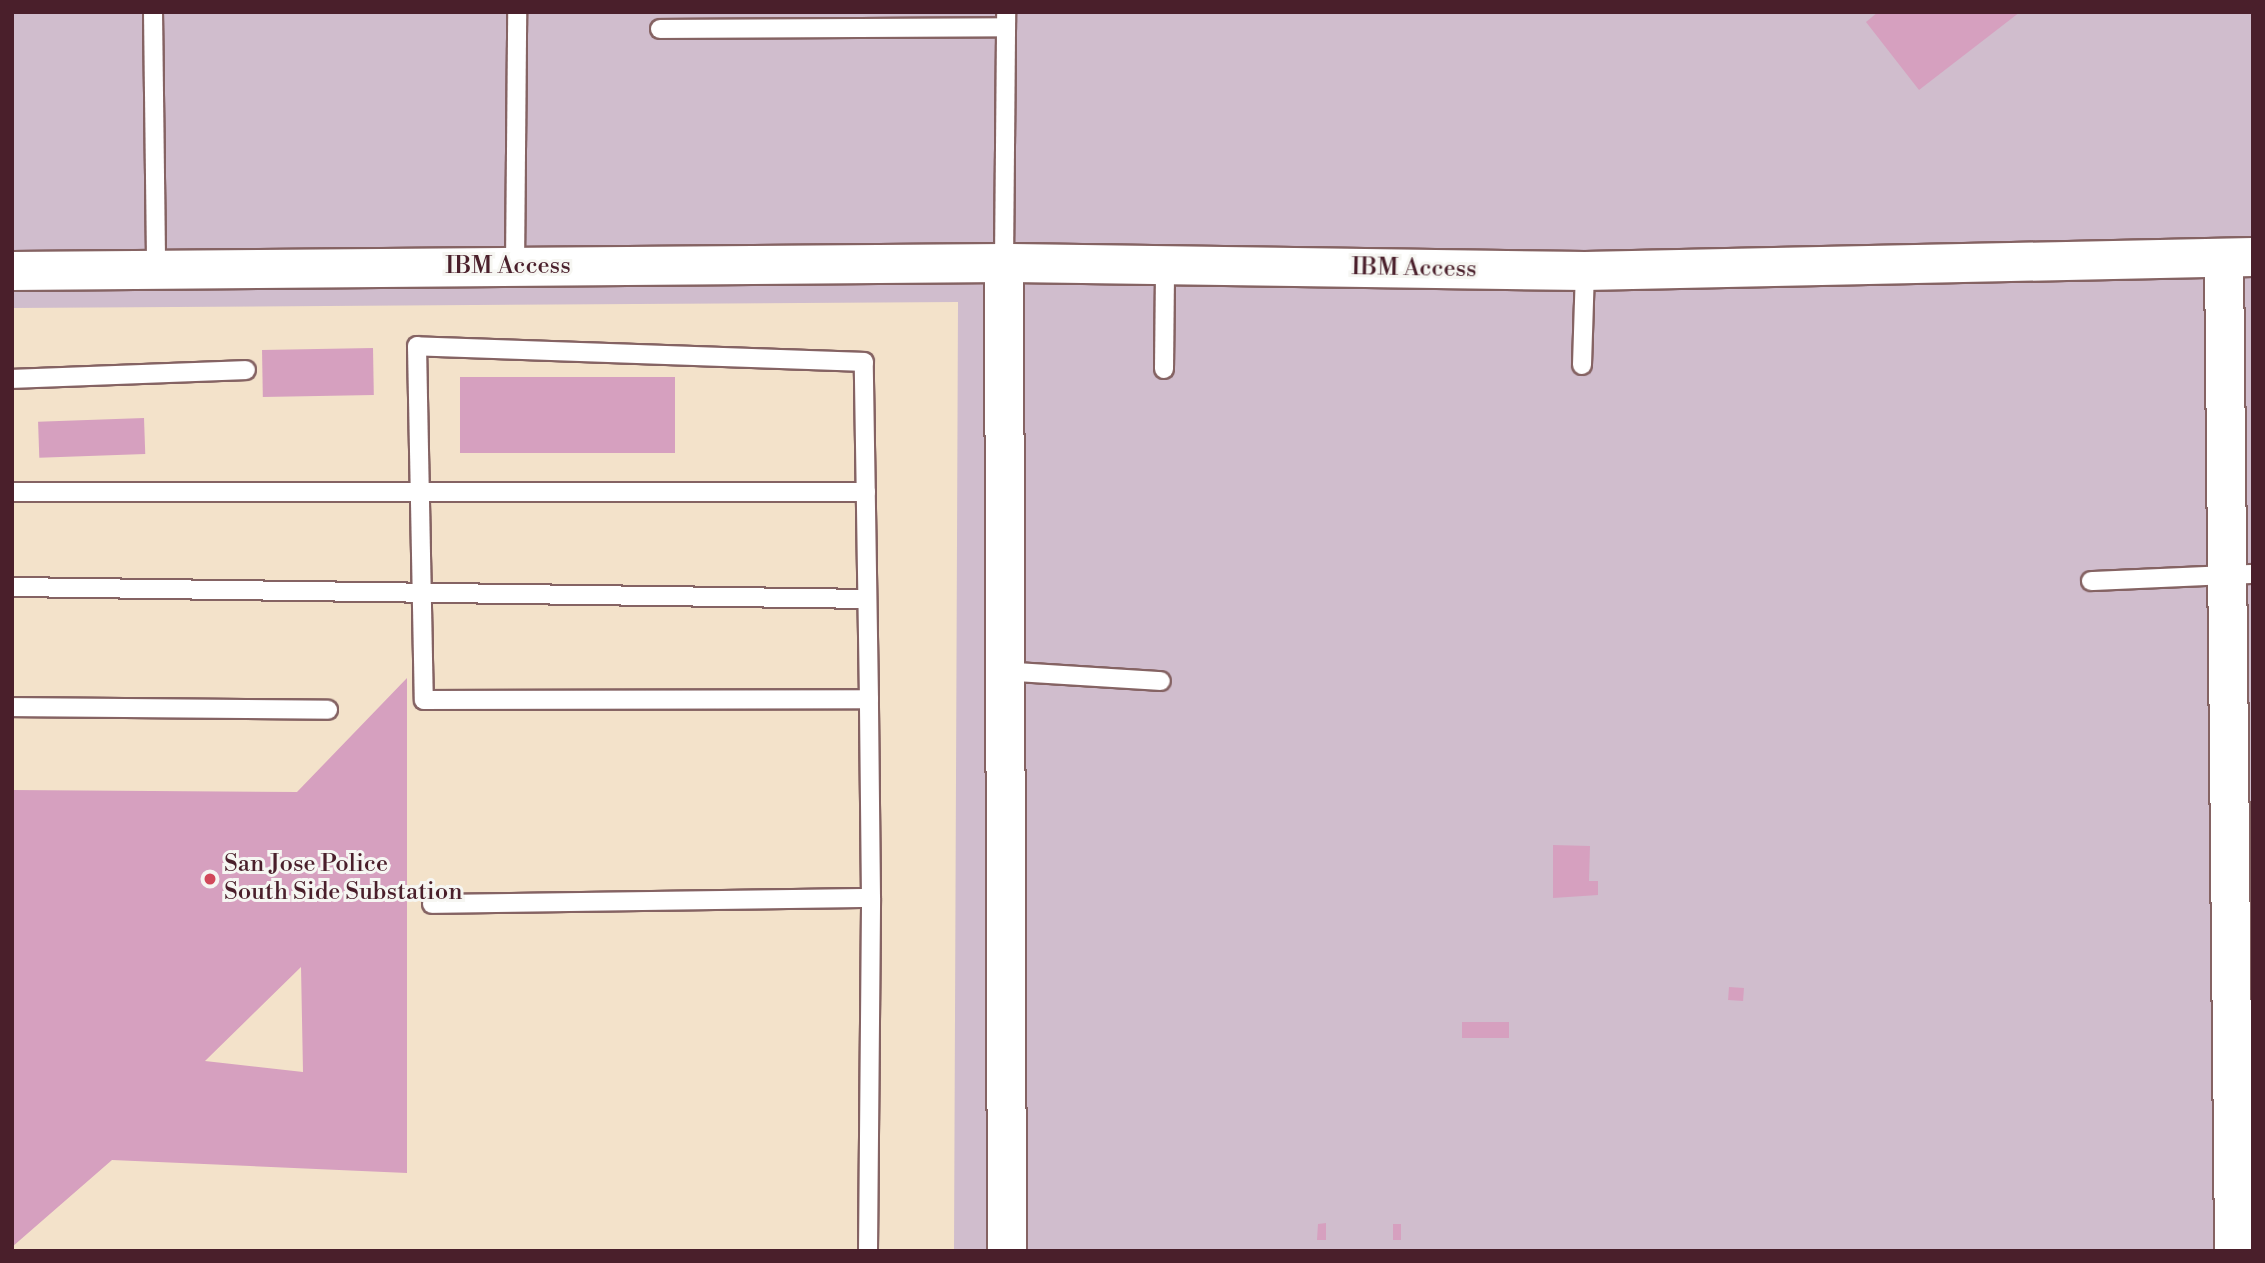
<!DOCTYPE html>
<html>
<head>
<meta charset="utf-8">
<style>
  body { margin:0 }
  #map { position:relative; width:2265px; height:1263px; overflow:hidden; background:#f3e2ca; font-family:"Libre Bodoni",serif }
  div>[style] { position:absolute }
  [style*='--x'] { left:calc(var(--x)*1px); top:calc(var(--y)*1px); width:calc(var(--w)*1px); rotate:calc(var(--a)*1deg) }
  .industrial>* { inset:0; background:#d0bdcd }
  .building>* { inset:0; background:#d6a0bf; transform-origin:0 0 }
  .roads { filter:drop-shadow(2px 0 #856363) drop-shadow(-2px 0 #856363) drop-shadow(0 2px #856363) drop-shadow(0 -2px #856363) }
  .lane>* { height:18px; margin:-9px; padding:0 9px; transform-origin:9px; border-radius:9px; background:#fff }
  .secondary>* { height:38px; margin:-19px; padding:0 19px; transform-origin:19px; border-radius:19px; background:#fff }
  .dots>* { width:19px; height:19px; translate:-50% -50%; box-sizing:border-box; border:4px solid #f6f6f2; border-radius:50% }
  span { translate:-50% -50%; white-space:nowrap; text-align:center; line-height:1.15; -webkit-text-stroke:6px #f6f6f2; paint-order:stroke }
  .street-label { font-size:24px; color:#4a1f2b }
  .poi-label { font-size:24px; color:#4a1f2b }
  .left { translate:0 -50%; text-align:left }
  .frame { position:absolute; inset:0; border:14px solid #4a1f2b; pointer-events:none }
</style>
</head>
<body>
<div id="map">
  <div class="industrial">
    <div style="clip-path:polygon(12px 12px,2253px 12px,2253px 1251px,954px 1251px,958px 302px,12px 308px)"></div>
  </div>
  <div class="building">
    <div style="clip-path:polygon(1878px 12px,2020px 12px,1919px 90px,1866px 22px)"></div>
    <div style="left:373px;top:348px;width:47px;height:111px;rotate:89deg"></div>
    <div style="left:675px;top:377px;width:76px;height:215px;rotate:90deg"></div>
    <div style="left:144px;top:418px;width:36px;height:106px;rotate:88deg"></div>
    <div style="clip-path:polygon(evenodd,407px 678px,407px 1173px,112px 1160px,12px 1247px,12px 790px,297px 792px,407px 678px,301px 967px,303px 1072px,205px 1061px,301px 967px)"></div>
    <div style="clip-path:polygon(1553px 845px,1590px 846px,1589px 881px,1598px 881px,1598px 895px,1553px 898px)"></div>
    <div style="left:1729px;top:987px;width:15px;height:13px;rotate:4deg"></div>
    <div style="left:1462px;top:1022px;width:47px;height:16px"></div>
    <div style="clip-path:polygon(1326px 1223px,1326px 1240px,1317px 1240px,1318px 1224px)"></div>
    <div style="left:1393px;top:1224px;width:8px;height:16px"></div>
  </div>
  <div class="roads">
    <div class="lane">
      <div style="--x:153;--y:12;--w:258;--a:89.3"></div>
      <div style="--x:660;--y:29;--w:346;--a:-0.3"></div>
      <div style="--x:1004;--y:263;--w:251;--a:-89.5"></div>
      <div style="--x:515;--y:266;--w:254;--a:-89.5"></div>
      <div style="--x:1582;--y:365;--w:94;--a:-88.2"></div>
      <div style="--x:1164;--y:369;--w:104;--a:-89.4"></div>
      <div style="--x:12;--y:379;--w:234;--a:-2.2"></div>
      <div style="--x:12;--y:492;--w:854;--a:0"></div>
      <div style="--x:2091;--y:581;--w:162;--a:-2.5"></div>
      <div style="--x:12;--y:587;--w:855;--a:0.8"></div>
      <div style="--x:1001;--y:671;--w:160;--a:3.6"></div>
      <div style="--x:12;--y:707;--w:316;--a:0.5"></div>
      <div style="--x:432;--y:904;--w:439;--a:-0.8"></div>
      <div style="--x:868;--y:1251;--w:353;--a:-89.5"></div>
      <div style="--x:871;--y:898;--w:199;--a:-90.6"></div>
      <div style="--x:869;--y:699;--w:337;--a:-90.9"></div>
      <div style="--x:864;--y:362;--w:447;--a:-178"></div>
      <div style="--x:417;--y:346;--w:354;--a:88.9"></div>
      <div style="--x:424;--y:700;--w:445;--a:-0.1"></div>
    </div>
    <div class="secondary">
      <div style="--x:2224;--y:258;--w:993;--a:89.42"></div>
      <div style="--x:1004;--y:263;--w:988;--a:89.83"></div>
      <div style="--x:12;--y:271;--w:992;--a:-0.46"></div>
      <div style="--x:1004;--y:263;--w:581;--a:0.79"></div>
      <div style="--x:1585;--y:271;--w:668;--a:-1.2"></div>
    </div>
  </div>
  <div class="dots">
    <div style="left:210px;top:879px;background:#d1495b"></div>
  </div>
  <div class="street-label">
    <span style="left:508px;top:267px">IBM Access</span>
    <span style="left:1414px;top:269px;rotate:1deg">IBM Access</span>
  </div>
  <div class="poi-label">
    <span class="left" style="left:224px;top:879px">San Jose Police<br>South Side Substation</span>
  </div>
  <div class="frame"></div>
</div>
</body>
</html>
